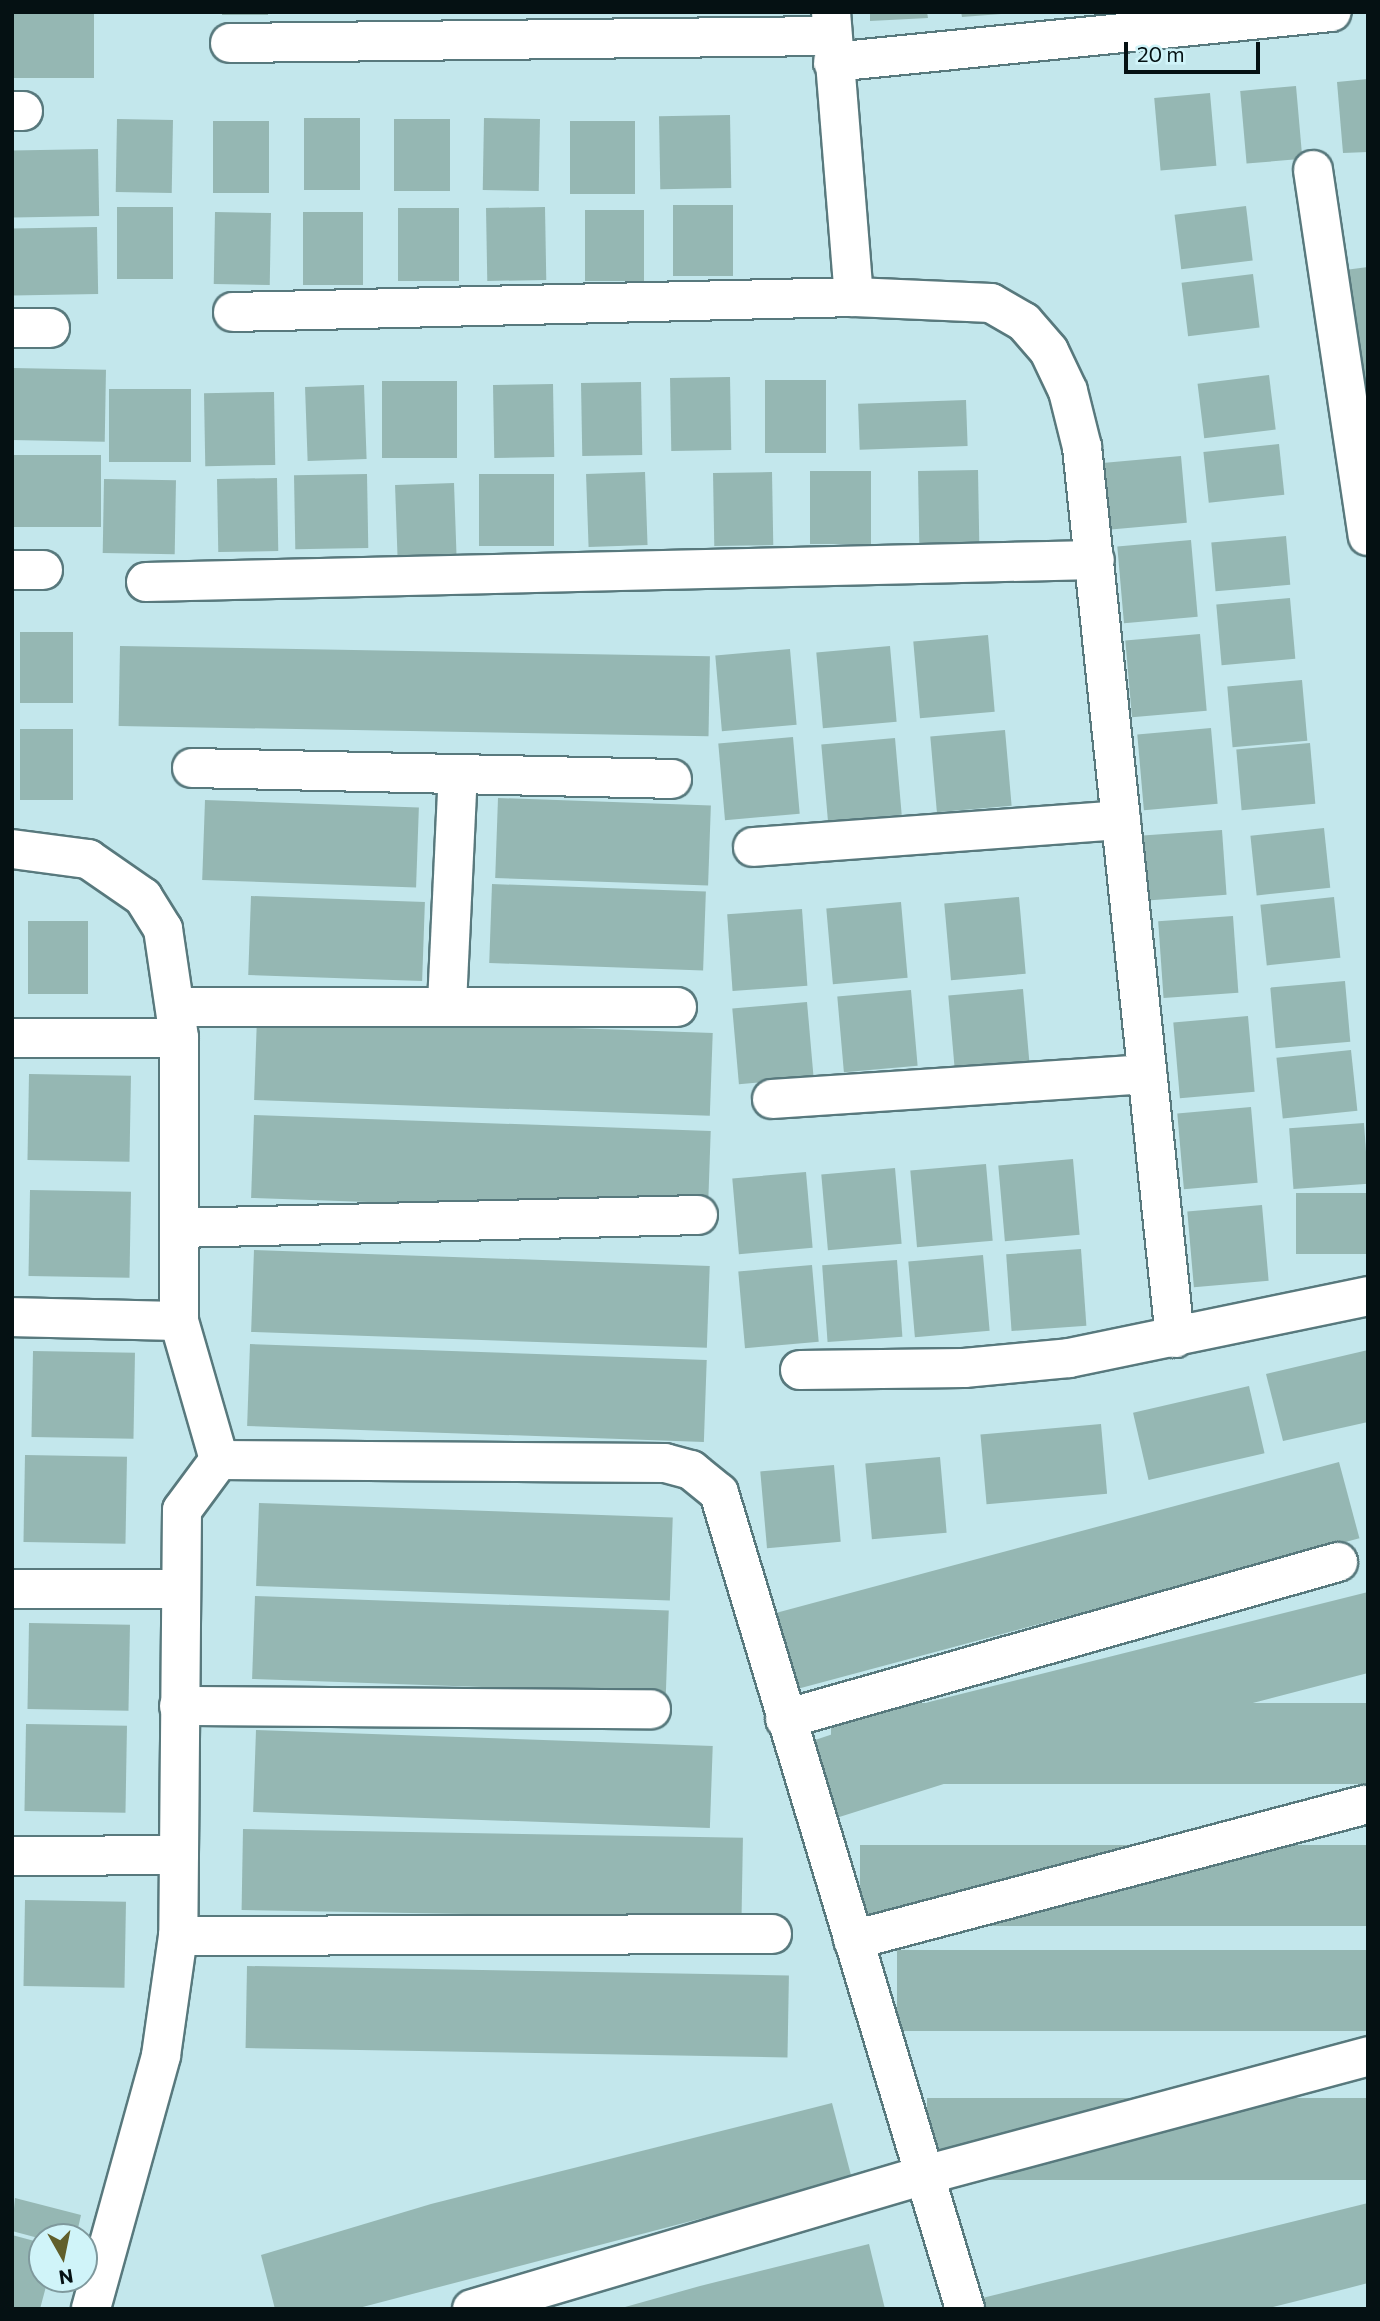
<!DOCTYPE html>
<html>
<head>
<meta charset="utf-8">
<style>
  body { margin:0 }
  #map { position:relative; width:1380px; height:2321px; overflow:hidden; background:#c3e7ec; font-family:Commissioner,sans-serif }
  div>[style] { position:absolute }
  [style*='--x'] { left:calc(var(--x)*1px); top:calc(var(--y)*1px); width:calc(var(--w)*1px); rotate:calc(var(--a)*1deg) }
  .building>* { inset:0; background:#95b7b3; transform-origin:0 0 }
  .roads { filter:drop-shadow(2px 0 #58797d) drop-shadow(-2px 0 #58797d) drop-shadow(0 2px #58797d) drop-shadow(0 -2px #58797d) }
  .minor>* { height:38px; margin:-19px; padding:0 19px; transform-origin:19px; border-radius:19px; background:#fff }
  span { translate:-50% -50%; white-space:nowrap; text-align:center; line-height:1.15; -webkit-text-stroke:7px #d0f4f9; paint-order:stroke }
  .frame { position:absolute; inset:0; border:14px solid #051113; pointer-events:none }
  .north { position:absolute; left:28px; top:2223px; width:70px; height:70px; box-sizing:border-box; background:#d0f4f9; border:2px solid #7f999d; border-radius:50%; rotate:171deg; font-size:19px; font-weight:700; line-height:28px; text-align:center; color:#051113 }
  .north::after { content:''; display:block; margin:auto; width:24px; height:32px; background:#615f2b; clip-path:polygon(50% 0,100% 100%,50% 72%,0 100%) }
  .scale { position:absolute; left:1124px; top:42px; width:136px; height:32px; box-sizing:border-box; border:4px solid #051113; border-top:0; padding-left:9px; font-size:21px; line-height:24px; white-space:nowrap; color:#051113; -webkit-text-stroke:5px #d0f4f9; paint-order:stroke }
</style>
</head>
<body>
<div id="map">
  <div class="building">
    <div style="left:12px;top:12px;width:82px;height:66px"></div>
    <div style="left:222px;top:12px;width:46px;height:3px"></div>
    <div style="clip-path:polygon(870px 12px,927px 12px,928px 18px,870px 21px)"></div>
    <div style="clip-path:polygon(961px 12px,1001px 12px,1001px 14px,962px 17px)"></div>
    <div style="clip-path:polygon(1368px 79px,1368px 152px,1343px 153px,1337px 82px)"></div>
    <div style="left:1296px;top:86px;width:73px;height:56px;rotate:85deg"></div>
    <div style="left:1210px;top:93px;width:73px;height:56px;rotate:85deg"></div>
    <div style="left:730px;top:115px;width:73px;height:71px;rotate:89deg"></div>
    <div style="left:304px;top:118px;width:56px;height:72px"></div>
    <div style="left:484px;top:118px;width:56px;height:72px;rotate:1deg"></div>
    <div style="left:117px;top:119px;width:56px;height:73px;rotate:1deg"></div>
    <div style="left:394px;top:119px;width:56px;height:72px"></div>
    <div style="left:213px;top:121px;width:56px;height:72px"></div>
    <div style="left:570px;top:121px;width:65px;height:73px"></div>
    <div style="left:98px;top:149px;width:67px;height:86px;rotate:89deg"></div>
    <div style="left:673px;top:205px;width:60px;height:71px"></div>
    <div style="left:1246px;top:206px;width:55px;height:72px;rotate:83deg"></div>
    <div style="left:117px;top:207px;width:56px;height:72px"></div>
    <div style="left:545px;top:207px;width:73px;height:59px;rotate:89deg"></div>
    <div style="left:459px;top:208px;width:73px;height:61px;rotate:90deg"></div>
    <div style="left:585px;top:210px;width:59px;height:71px"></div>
    <div style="left:215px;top:212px;width:56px;height:72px;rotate:1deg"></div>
    <div style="left:363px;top:212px;width:73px;height:60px;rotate:90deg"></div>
    <div style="left:97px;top:227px;width:67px;height:85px;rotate:89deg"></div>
    <div style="clip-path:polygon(1368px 267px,1368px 411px,1345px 270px)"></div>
    <div style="left:1253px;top:274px;width:54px;height:72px;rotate:83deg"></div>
    <div style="left:12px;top:368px;width:94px;height:72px;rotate:1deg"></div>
    <div style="left:1269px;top:375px;width:55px;height:72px;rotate:83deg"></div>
    <div style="left:730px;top:377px;width:73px;height:60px;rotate:89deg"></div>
    <div style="left:826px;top:380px;width:73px;height:61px;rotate:90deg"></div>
    <div style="left:382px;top:381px;width:75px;height:77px"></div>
    <div style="left:641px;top:382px;width:73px;height:60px;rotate:89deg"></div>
    <div style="left:553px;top:384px;width:73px;height:60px;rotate:89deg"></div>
    <div style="left:364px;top:385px;width:74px;height:59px;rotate:88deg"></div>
    <div style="left:109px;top:389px;width:82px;height:73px"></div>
    <div style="left:274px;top:392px;width:73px;height:70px;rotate:89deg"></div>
    <div style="left:966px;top:400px;width:46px;height:108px;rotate:88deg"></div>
    <div style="left:1279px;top:444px;width:51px;height:76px;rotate:84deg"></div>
    <div style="left:12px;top:455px;width:89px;height:72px"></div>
    <div style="left:1181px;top:456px;width:67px;height:79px;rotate:85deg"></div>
    <div style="left:978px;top:470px;width:73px;height:60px;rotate:89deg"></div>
    <div style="left:871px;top:471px;width:73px;height:61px;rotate:90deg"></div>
    <div style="left:645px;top:472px;width:73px;height:59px;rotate:88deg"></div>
    <div style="left:772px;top:472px;width:73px;height:59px;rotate:89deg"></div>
    <div style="left:367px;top:474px;width:74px;height:73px;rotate:89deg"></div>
    <div style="left:479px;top:474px;width:75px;height:72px"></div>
    <div style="left:277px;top:478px;width:73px;height:60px;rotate:89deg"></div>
    <div style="left:104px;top:479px;width:72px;height:74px;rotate:1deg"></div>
    <div style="left:454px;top:483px;width:73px;height:59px;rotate:88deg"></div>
    <div style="left:1286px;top:536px;width:49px;height:75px;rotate:85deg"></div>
    <div style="left:1191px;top:540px;width:77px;height:74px;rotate:85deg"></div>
    <div style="left:1290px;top:598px;width:61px;height:74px;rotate:85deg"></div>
    <div style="left:20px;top:632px;width:53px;height:71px"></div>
    <div style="left:1200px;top:634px;width:77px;height:75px;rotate:85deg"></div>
    <div style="left:988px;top:635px;width:77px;height:75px;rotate:85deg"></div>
    <div style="left:120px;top:646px;width:590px;height:80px;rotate:1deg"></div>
    <div style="left:890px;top:646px;width:76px;height:74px;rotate:85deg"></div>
    <div style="left:790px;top:649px;width:76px;height:75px;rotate:85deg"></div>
    <div style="left:1302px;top:680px;width:61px;height:75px;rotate:85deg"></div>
    <div style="left:1211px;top:728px;width:76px;height:74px;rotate:85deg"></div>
    <div style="left:20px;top:729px;width:53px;height:71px"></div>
    <div style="left:1005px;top:730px;width:76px;height:75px;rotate:85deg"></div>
    <div style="left:793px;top:737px;width:77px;height:75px;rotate:85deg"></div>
    <div style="left:895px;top:738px;width:77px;height:74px;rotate:85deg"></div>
    <div style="left:1310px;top:743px;width:61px;height:74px;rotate:85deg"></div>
    <div style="left:498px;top:798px;width:213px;height:80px;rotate:2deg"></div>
    <div style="left:205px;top:800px;width:214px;height:80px;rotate:2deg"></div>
    <div style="left:1324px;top:828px;width:60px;height:74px;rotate:84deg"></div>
    <div style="left:1222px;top:830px;width:65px;height:83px;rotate:86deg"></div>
    <div style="left:492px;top:884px;width:214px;height:79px;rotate:2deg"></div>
    <div style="left:251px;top:896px;width:174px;height:79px;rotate:2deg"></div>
    <div style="left:1019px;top:897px;width:77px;height:75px;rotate:85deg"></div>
    <div style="left:1334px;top:897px;width:61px;height:74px;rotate:84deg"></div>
    <div style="left:901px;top:902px;width:76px;height:75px;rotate:85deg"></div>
    <div style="left:802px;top:909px;width:77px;height:75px;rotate:86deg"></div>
    <div style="left:1233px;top:916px;width:77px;height:75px;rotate:86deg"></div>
    <div style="left:88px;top:921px;width:73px;height:60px;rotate:90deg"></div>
    <div style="left:1345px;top:981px;width:61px;height:75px;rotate:85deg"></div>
    <div style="left:1023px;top:989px;width:76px;height:75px;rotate:85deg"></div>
    <div style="left:911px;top:990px;width:76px;height:74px;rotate:85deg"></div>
    <div style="left:807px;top:1002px;width:76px;height:75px;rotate:85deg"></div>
    <div style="left:1248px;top:1016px;width:76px;height:75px;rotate:85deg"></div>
    <div style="left:257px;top:1017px;width:456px;height:83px;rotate:2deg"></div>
    <div style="left:1351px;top:1050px;width:61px;height:75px;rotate:84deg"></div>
    <div style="left:29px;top:1074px;width:102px;height:86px;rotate:1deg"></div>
    <div style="left:1251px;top:1107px;width:76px;height:74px;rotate:85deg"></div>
    <div style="left:254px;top:1115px;width:457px;height:83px;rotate:2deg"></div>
    <div style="left:1364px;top:1123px;width:61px;height:75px;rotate:86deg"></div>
    <div style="left:1073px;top:1159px;width:76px;height:75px;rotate:85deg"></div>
    <div style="left:986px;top:1164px;width:77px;height:76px;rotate:85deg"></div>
    <div style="left:895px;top:1168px;width:76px;height:74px;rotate:85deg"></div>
    <div style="left:806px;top:1172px;width:76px;height:74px;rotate:85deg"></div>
    <div style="left:30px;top:1190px;width:101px;height:86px;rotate:1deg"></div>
    <div style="left:1368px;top:1193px;width:61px;height:72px;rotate:90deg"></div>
    <div style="left:1262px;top:1205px;width:76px;height:75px;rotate:85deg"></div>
    <div style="left:1081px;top:1249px;width:77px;height:75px;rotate:86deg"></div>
    <div style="left:254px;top:1250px;width:456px;height:82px;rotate:2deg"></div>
    <div style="left:983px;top:1255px;width:76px;height:75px;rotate:85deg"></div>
    <div style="left:897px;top:1260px;width:77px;height:75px;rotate:86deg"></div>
    <div style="left:812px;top:1265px;width:77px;height:74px;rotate:85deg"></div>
    <div style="left:250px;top:1344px;width:457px;height:82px;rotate:2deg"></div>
    <div style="clip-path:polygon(1368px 1350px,1368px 1422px,1283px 1441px,1266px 1374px)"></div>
    <div style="left:33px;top:1351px;width:102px;height:86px;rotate:1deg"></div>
    <div style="left:1249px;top:1386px;width:69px;height:119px;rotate:77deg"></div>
    <div style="left:1101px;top:1424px;width:70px;height:121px;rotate:85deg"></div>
    <div style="left:25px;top:1455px;width:102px;height:87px;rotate:1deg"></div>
    <div style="left:940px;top:1457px;width:76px;height:75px;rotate:85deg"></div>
    <div style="left:1339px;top:1462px;width:79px;height:586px;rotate:75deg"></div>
    <div style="left:834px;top:1465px;width:77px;height:74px;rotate:85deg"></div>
    <div style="left:259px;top:1503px;width:414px;height:83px;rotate:2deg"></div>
    <div style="clip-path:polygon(1368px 1592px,1368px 1673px,950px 1782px,833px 1819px,806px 1743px,929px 1702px)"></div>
    <div style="left:255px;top:1596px;width:414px;height:83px;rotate:2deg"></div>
    <div style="left:29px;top:1623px;width:101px;height:86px;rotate:1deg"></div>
    <div style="left:1368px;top:1703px;width:81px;height:537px;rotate:90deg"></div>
    <div style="left:26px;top:1724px;width:101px;height:87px;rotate:1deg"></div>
    <div style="left:256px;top:1730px;width:457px;height:82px;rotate:2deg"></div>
    <div style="left:243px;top:1829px;width:500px;height:81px;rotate:1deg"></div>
    <div style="left:1368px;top:1845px;width:81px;height:508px;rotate:90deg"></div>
    <div style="left:25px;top:1900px;width:101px;height:86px;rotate:1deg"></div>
    <div style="left:1368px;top:1950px;width:81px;height:471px;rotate:90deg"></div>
    <div style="left:247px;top:1966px;width:542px;height:82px;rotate:1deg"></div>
    <div style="left:1368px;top:2098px;width:82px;height:441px;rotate:90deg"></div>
    <div style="clip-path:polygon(832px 2103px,852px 2179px,355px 2309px,275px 2309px,261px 2255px,431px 2204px)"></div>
    <div style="clip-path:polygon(15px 2198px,81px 2215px,76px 2237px,42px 2239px,12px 2231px)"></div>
    <div style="clip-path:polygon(1368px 2203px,1368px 2283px,1345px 2289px,1265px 2309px,972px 2309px,970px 2301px)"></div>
    <div style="clip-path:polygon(12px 2235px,42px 2243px,42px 2279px,48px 2279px,40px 2309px,12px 2309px)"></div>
    <div style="clip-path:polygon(869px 2244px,885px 2309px,618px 2309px,700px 2286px)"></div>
  </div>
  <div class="roads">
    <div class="minor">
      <div style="--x:831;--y:12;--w:286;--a:85.4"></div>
      <div style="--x:854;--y:297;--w:137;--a:2.5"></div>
      <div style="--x:991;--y:303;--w:38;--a:30"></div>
      <div style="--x:1024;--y:322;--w:38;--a:49"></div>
      <div style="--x:1049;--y:351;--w:44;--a:64.6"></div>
      <div style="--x:1068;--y:391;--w:58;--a:76"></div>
      <div style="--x:1082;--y:447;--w:896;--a:84.04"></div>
      <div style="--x:230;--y:43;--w:602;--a:-0.67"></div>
      <div style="--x:833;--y:62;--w:501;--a:-5.73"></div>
      <div style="--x:12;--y:111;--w:11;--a:0"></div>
      <div style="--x:1313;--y:170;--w:370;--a:81.5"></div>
      <div style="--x:233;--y:312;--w:621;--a:-1.38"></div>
      <div style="--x:12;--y:328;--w:38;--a:0"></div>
      <div style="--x:12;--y:570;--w:31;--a:0"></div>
      <div style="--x:146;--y:582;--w:949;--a:-1.33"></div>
      <div style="--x:192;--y:768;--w:480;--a:1.3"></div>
      <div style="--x:753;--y:847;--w:369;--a:-4.2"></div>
      <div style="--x:12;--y:849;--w:77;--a:7.5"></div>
      <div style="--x:88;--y:859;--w:67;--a:34.6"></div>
      <div style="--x:143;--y:897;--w:38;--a:58"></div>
      <div style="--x:163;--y:929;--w:110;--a:81.6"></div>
      <div style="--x:179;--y:1038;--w:283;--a:90"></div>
      <div style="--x:179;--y:1321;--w:145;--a:73.9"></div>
      <div style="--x:219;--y:1460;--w:62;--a:126.5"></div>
      <div style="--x:182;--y:1510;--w:426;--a:90.5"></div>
      <div style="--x:178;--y:1936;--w:121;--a:98.1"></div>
      <div style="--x:161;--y:2056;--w:263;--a:105.5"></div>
      <div style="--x:447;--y:1004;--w:230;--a:-87.3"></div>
      <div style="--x:176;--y:1007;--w:501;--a:0"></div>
      <div style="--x:12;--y:1038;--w:167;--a:0"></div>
      <div style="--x:772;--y:1099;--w:376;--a:-3.8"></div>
      <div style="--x:179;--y:1228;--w:519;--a:-1.43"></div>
      <div style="--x:12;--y:1317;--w:167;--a:1.4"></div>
      <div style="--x:800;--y:1370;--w:164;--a:-0.7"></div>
      <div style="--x:964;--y:1368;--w:105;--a:-5.4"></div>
      <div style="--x:1069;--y:1358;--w:305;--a:-11.7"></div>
      <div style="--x:219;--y:1460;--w:446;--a:0.4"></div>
      <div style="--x:665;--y:1463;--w:27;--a:15"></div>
      <div style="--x:691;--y:1470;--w:36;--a:39"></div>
      <div style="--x:719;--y:1493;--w:852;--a:73.22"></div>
      <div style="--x:12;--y:1589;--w:169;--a:0"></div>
      <div style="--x:179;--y:1706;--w:472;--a:0.4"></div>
      <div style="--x:785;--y:1719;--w:575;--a:-15.85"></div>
      <div style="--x:12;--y:1856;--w:167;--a:-0.3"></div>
      <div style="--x:178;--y:1936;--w:594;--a:-0.19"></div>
      <div style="--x:853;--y:1940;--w:529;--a:-14.8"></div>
      <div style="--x:472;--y:2309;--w:472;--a:-16.5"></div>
      <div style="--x:925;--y:2175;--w:459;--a:-15"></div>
    </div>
  </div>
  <div class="frame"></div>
  <div class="north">N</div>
  <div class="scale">20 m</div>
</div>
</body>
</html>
